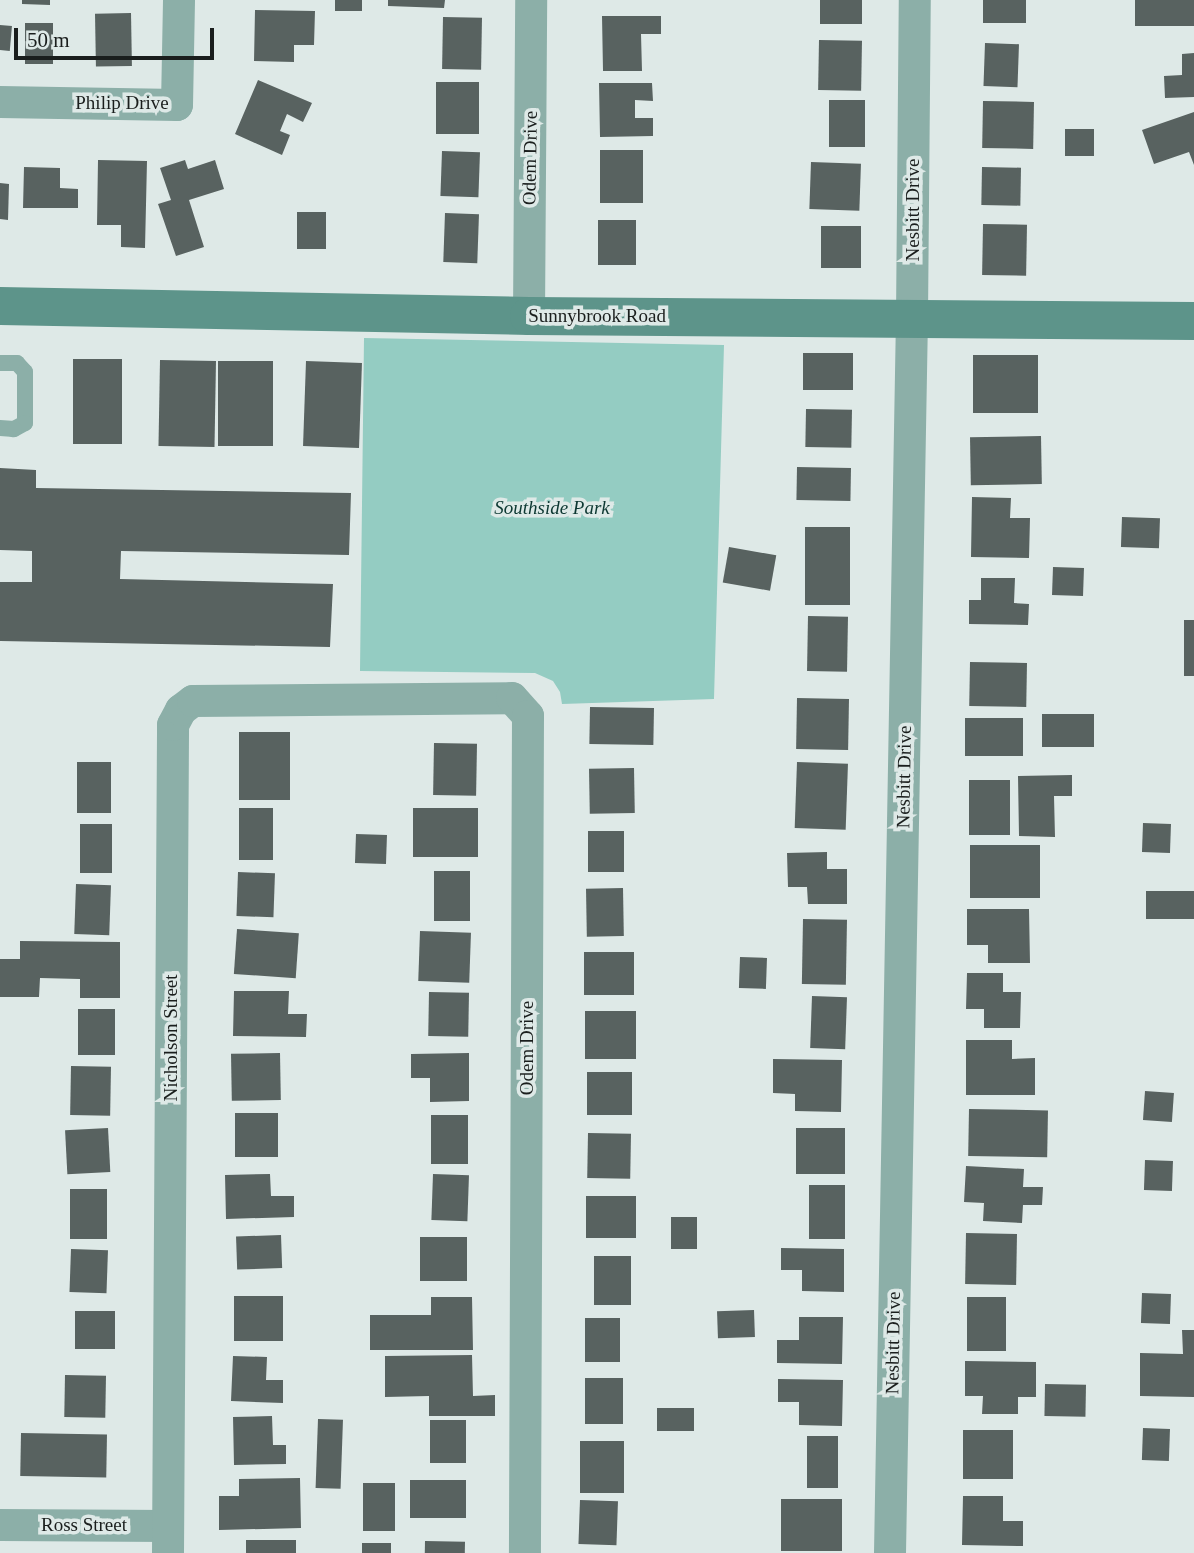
<!DOCTYPE html>
<html>
<head>
<meta charset="utf-8">
<style>
  body { margin:0 }
  #map { position:relative; width:1194px; height:1553px; overflow:hidden; background:#dee9e7; font-family:Georgia,serif }
  div>[style] { position:absolute }
  [style*='--x'] { left:calc(var(--x)*1px); top:calc(var(--y)*1px); width:calc(var(--w)*1px); rotate:calc(var(--a)*1deg) }
  .green>* { inset:0; background:#94ccc2 }
  .building>* { inset:0; background:#586260; transform-origin:0 0 }
  .lane>* { height:16px; margin:-8px; padding:0 8px; transform-origin:8px; border-radius:8px; background:#8cafa8 }
  .street>* { height:32px; margin:-16px; padding:0 16px; transform-origin:16px; border-radius:16px; background:#8cafa8 }
  .secondary>* { height:38px; margin:-19px; padding:0 19px; transform-origin:19px; border-radius:19px; background:#5d948a }
  span { translate:-50% -50%; white-space:nowrap; text-align:center; line-height:1.15; -webkit-text-stroke:7px #dee9e7; paint-order:stroke }
  .street-label { font-size:19px; color:#1a1e1d }
  .park-label { font-size:19px; color:#0d3832; font-style:italic }
  .scale { position:absolute; left:14px; top:28px; width:200px; height:32px; box-sizing:border-box; border:4px solid #1a1e1d; border-top:0; padding-left:9px; font-size:21px; line-height:24px; white-space:nowrap; color:#1a1e1d; -webkit-text-stroke:5px #dee9e7; paint-order:stroke }
</style>
</head>
<body>
<div id="map">
  <div class="green">
    <div style="clip-path:polygon(364px 338px,724px 345px,714px 699px,562px 704px,560px 692px,553px 681px,535px 673px,360px 671px)"></div>
  </div>
  <div class="building">
    <div style="clip-path:polygon(22px 0,50px 0,50px 5px,22px 4px)"></div>
    <div style="left:335px;top:0;width:27px;height:11px"></div>
    <div style="clip-path:polygon(388px 0,445px 0,444px 8px,388px 6px)"></div>
    <div style="left:820px;top:0;width:42px;height:24px"></div>
    <div style="left:983px;top:0;width:43px;height:23px"></div>
    <div style="left:1135px;top:0;width:59px;height:26px"></div>
    <div style="clip-path:polygon(255px 10px,315px 11px,314px 45px,294px 45px,294px 62px,254px 61px)"></div>
    <div style="left:131px;top:13px;width:53px;height:36px;rotate:89deg"></div>
    <div style="clip-path:polygon(602px 16px,661px 16px,661px 34px,641px 34px,642px 71px,603px 71px)"></div>
    <div style="left:443px;top:17px;width:39px;height:52px;rotate:1deg"></div>
    <div style="left:25px;top:23px;width:28px;height:41px"></div>
    <div style="left:0;top:25px;width:12px;height:25px;rotate:5deg"></div>
    <div style="left:819px;top:40px;width:43px;height:50px;rotate:1deg"></div>
    <div style="left:985px;top:43px;width:34px;height:43px;rotate:2deg"></div>
    <div style="clip-path:polygon(1194px 53px,1194px 97px,1165px 98px,1164px 76px,1182px 75px,1182px 54px)"></div>
    <div style="clip-path:polygon(258px 80px,312px 103px,303px 122px,287px 114px,280px 131px,290px 135px,282px 155px,235px 134px)"></div>
    <div style="left:436px;top:82px;width:43px;height:52px"></div>
    <div style="clip-path:polygon(599px 83px,652px 83px,653px 101px,635px 100px,635px 118px,653px 118px,653px 136px,600px 137px)"></div>
    <div style="left:865px;top:100px;width:47px;height:36px;rotate:90deg"></div>
    <div style="left:983px;top:101px;width:51px;height:47px;rotate:1deg"></div>
    <div style="clip-path:polygon(1194px 112px,1194px 165px,1189px 152px,1154px 164px,1142px 130px)"></div>
    <div style="left:1065px;top:129px;width:29px;height:27px"></div>
    <div style="left:600px;top:150px;width:43px;height:53px"></div>
    <div style="left:442px;top:151px;width:38px;height:45px;rotate:2deg"></div>
    <div style="clip-path:polygon(98px 160px,147px 161px,145px 248px,121px 247px,121px 225px,97px 225px)"></div>
    <div style="clip-path:polygon(185px 160px,188px 169px,215px 160px,224px 189px,189px 200px,204px 247px,176px 256px,158px 204px,171px 200px,160px 168px)"></div>
    <div style="left:811px;top:162px;width:50px;height:47px;rotate:2deg"></div>
    <div style="clip-path:polygon(24px 167px,60px 168px,60px 188px,78px 189px,78px 208px,23px 208px)"></div>
    <div style="left:982px;top:167px;width:39px;height:38px;rotate:1deg"></div>
    <div style="clip-path:polygon(0 183px,9px 184px,8px 220px,0 219px)"></div>
    <div style="left:297px;top:212px;width:29px;height:37px"></div>
    <div style="left:445px;top:213px;width:34px;height:49px;rotate:2deg"></div>
    <div style="left:598px;top:220px;width:38px;height:45px"></div>
    <div style="left:983px;top:224px;width:44px;height:51px;rotate:1deg"></div>
    <div style="left:821px;top:226px;width:40px;height:42px"></div>
    <div style="left:803px;top:353px;width:50px;height:37px"></div>
    <div style="left:973px;top:355px;width:65px;height:58px"></div>
    <div style="left:73px;top:359px;width:49px;height:85px"></div>
    <div style="left:160px;top:360px;width:56px;height:86px;rotate:1deg"></div>
    <div style="left:218px;top:361px;width:55px;height:85px"></div>
    <div style="left:306px;top:361px;width:56px;height:85px;rotate:2deg"></div>
    <div style="left:806px;top:409px;width:46px;height:38px;rotate:1deg"></div>
    <div style="left:1041px;top:436px;width:48px;height:71px;rotate:89deg"></div>
    <div style="left:797px;top:467px;width:54px;height:33px;rotate:1deg"></div>
    <div style="clip-path:polygon(0 468px,36px 470px,36px 488px,351px 493px,349px 555px,121px 551px,120px 579px,333px 584px,330px 647px,0 641px,0 582px,32px 582px,32px 551px,0 550px)"></div>
    <div style="clip-path:polygon(972px 497px,1011px 498px,1010px 518px,1030px 518px,1029px 558px,971px 557px)"></div>
    <div style="left:1122px;top:517px;width:38px;height:30px;rotate:2deg"></div>
    <div style="left:805px;top:527px;width:45px;height:78px"></div>
    <div style="left:729px;top:547px;width:48px;height:36px;rotate:10deg"></div>
    <div style="left:1053px;top:567px;width:31px;height:28px;rotate:2deg"></div>
    <div style="clip-path:polygon(981px 578px,1015px 578px,1014px 603px,1029px 604px,1028px 625px,969px 624px,969px 600px,981px 600px)"></div>
    <div style="left:808px;top:616px;width:40px;height:55px;rotate:1deg"></div>
    <div style="left:1184px;top:620px;width:10px;height:56px"></div>
    <div style="left:970px;top:662px;width:57px;height:44px;rotate:1deg"></div>
    <div style="left:797px;top:698px;width:52px;height:51px;rotate:1deg"></div>
    <div style="left:590px;top:707px;width:64px;height:37px;rotate:1deg"></div>
    <div style="left:1094px;top:714px;width:33px;height:52px;rotate:90deg"></div>
    <div style="left:965px;top:718px;width:58px;height:38px"></div>
    <div style="left:239px;top:732px;width:51px;height:68px"></div>
    <div style="left:434px;top:743px;width:43px;height:52px;rotate:1deg"></div>
    <div style="left:77px;top:762px;width:34px;height:51px"></div>
    <div style="left:797px;top:762px;width:51px;height:66px;rotate:2deg"></div>
    <div style="left:634px;top:768px;width:45px;height:45px;rotate:89deg"></div>
    <div style="clip-path:polygon(1072px 775px,1072px 796px,1054px 796px,1055px 837px,1019px 836px,1018px 776px)"></div>
    <div style="left:1010px;top:780px;width:55px;height:41px;rotate:90deg"></div>
    <div style="left:239px;top:808px;width:34px;height:52px"></div>
    <div style="left:413px;top:808px;width:65px;height:49px"></div>
    <div style="left:1143px;top:823px;width:28px;height:29px;rotate:2deg"></div>
    <div style="left:80px;top:824px;width:32px;height:49px"></div>
    <div style="left:624px;top:831px;width:41px;height:36px;rotate:90deg"></div>
    <div style="left:356px;top:834px;width:31px;height:29px;rotate:2deg"></div>
    <div style="left:970px;top:845px;width:70px;height:53px"></div>
    <div style="clip-path:polygon(827px 852px,827px 869px,847px 869px,847px 904px,808px 904px,807px 887px,788px 887px,787px 853px)"></div>
    <div style="left:434px;top:871px;width:36px;height:50px"></div>
    <div style="left:238px;top:872px;width:37px;height:44px;rotate:2deg"></div>
    <div style="left:76px;top:884px;width:35px;height:50px;rotate:2deg"></div>
    <div style="left:623px;top:888px;width:48px;height:37px;rotate:89deg"></div>
    <div style="left:1194px;top:891px;width:28px;height:48px;rotate:90deg"></div>
    <div style="clip-path:polygon(967px 909px,1029px 909px,1030px 963px,988px 963px,988px 945px,967px 945px)"></div>
    <div style="left:803px;top:919px;width:44px;height:65px;rotate:1deg"></div>
    <div style="left:237px;top:929px;width:62px;height:45px;rotate:4deg"></div>
    <div style="left:420px;top:931px;width:51px;height:50px;rotate:2deg"></div>
    <div style="clip-path:polygon(20px 941px,120px 942px,120px 998px,80px 998px,80px 979px,40px 978px,39px 997px,0 997px,0 959px,20px 959px)"></div>
    <div style="left:584px;top:952px;width:50px;height:43px"></div>
    <div style="left:740px;top:957px;width:27px;height:31px;rotate:2deg"></div>
    <div style="clip-path:polygon(967px 973px,1003px 973px,1003px 992px,1021px 992px,1020px 1028px,984px 1028px,984px 1009px,966px 1009px)"></div>
    <div style="clip-path:polygon(234px 991px,289px 991px,288px 1014px,307px 1014px,306px 1037px,233px 1036px)"></div>
    <div style="left:429px;top:992px;width:40px;height:44px;rotate:1deg"></div>
    <div style="left:812px;top:996px;width:35px;height:52px;rotate:2deg"></div>
    <div style="left:78px;top:1009px;width:37px;height:46px"></div>
    <div style="left:636px;top:1011px;width:48px;height:51px;rotate:90deg"></div>
    <div style="clip-path:polygon(966px 1040px,1012px 1040px,1012px 1059px,1035px 1058px,1035px 1095px,966px 1095px)"></div>
    <div style="left:280px;top:1053px;width:47px;height:49px;rotate:89deg"></div>
    <div style="clip-path:polygon(469px 1053px,469px 1101px,430px 1102px,430px 1078px,411px 1078px,411px 1054px)"></div>
    <div style="clip-path:polygon(773px 1059px,842px 1060px,841px 1112px,795px 1111px,795px 1094px,773px 1093px)"></div>
    <div style="left:71px;top:1066px;width:40px;height:49px;rotate:1deg"></div>
    <div style="left:632px;top:1072px;width:43px;height:45px;rotate:90deg"></div>
    <div style="left:1145px;top:1091px;width:29px;height:29px;rotate:4deg"></div>
    <div style="left:969px;top:1109px;width:79px;height:47px;rotate:1deg"></div>
    <div style="left:235px;top:1113px;width:43px;height:44px"></div>
    <div style="left:431px;top:1115px;width:37px;height:49px"></div>
    <div style="left:108px;top:1128px;width:44px;height:43px;rotate:87deg"></div>
    <div style="left:796px;top:1128px;width:49px;height:46px"></div>
    <div style="left:588px;top:1133px;width:43px;height:45px;rotate:1deg"></div>
    <div style="left:1145px;top:1160px;width:28px;height:30px;rotate:2deg"></div>
    <div style="clip-path:polygon(966px 1166px,1024px 1169px,1023px 1187px,1043px 1187px,1042px 1205px,1023px 1205px,1022px 1223px,983px 1221px,984px 1203px,964px 1202px)"></div>
    <div style="clip-path:polygon(270px 1174px,271px 1196px,294px 1196px,294px 1217px,226px 1219px,225px 1175px)"></div>
    <div style="left:433px;top:1174px;width:36px;height:46px;rotate:2deg"></div>
    <div style="left:809px;top:1185px;width:36px;height:54px"></div>
    <div style="left:70px;top:1189px;width:37px;height:50px"></div>
    <div style="left:586px;top:1196px;width:50px;height:42px"></div>
    <div style="left:671px;top:1217px;width:26px;height:32px"></div>
    <div style="left:966px;top:1233px;width:51px;height:51px;rotate:1deg"></div>
    <div style="left:281px;top:1235px;width:33px;height:45px;rotate:88deg"></div>
    <div style="left:420px;top:1237px;width:47px;height:44px"></div>
    <div style="clip-path:polygon(781px 1248px,844px 1249px,844px 1292px,802px 1291px,802px 1270px,781px 1270px)"></div>
    <div style="left:71px;top:1249px;width:37px;height:43px;rotate:2deg"></div>
    <div style="left:594px;top:1256px;width:37px;height:49px"></div>
    <div style="left:1142px;top:1293px;width:29px;height:30px;rotate:2deg"></div>
    <div style="left:234px;top:1296px;width:49px;height:45px"></div>
    <div style="clip-path:polygon(431px 1297px,472px 1297px,473px 1350px,370px 1350px,370px 1315px,431px 1315px)"></div>
    <div style="left:967px;top:1297px;width:39px;height:54px"></div>
    <div style="left:754px;top:1310px;width:27px;height:37px;rotate:88deg"></div>
    <div style="left:75px;top:1311px;width:40px;height:38px"></div>
    <div style="clip-path:polygon(799px 1317px,843px 1317px,842px 1364px,777px 1363px,777px 1340px,799px 1340px)"></div>
    <div style="left:585px;top:1318px;width:35px;height:44px"></div>
    <div style="clip-path:polygon(1182px 1330px,1194px 1330px,1194px 1397px,1140px 1396px,1140px 1353px,1183px 1354px)"></div>
    <div style="clip-path:polygon(472px 1355px,473px 1396px,495px 1395px,495px 1416px,429px 1416px,429px 1396px,385px 1397px,385px 1356px)"></div>
    <div style="clip-path:polygon(233px 1356px,267px 1357px,266px 1380px,283px 1380px,283px 1403px,231px 1401px)"></div>
    <div style="clip-path:polygon(965px 1361px,1036px 1362px,1036px 1397px,1018px 1397px,1018px 1414px,982px 1414px,983px 1396px,965px 1396px)"></div>
    <div style="left:65px;top:1375px;width:41px;height:42px;rotate:1deg"></div>
    <div style="left:585px;top:1378px;width:38px;height:46px"></div>
    <div style="clip-path:polygon(778px 1379px,843px 1380px,842px 1426px,799px 1425px,799px 1402px,778px 1402px)"></div>
    <div style="left:1045px;top:1384px;width:41px;height:32px;rotate:1deg"></div>
    <div style="left:694px;top:1408px;width:23px;height:37px;rotate:90deg"></div>
    <div style="clip-path:polygon(272px 1416px,273px 1445px,286px 1445px,286px 1464px,234px 1465px,233px 1417px)"></div>
    <div style="left:318px;top:1419px;width:25px;height:69px;rotate:2deg"></div>
    <div style="left:430px;top:1420px;width:36px;height:43px"></div>
    <div style="left:1143px;top:1428px;width:27px;height:32px;rotate:2deg"></div>
    <div style="left:963px;top:1430px;width:50px;height:49px"></div>
    <div style="left:21px;top:1433px;width:86px;height:43px;rotate:1deg"></div>
    <div style="left:807px;top:1436px;width:31px;height:52px"></div>
    <div style="left:580px;top:1441px;width:44px;height:52px"></div>
    <div style="clip-path:polygon(300px 1478px,301px 1528px,219px 1530px,219px 1496px,239px 1496px,239px 1479px)"></div>
    <div style="left:410px;top:1480px;width:56px;height:38px"></div>
    <div style="left:363px;top:1483px;width:32px;height:48px"></div>
    <div style="clip-path:polygon(963px 1496px,1003px 1496px,1003px 1521px,1023px 1521px,1023px 1546px,962px 1545px)"></div>
    <div style="left:781px;top:1499px;width:61px;height:52px"></div>
    <div style="left:580px;top:1500px;width:38px;height:44px;rotate:2deg"></div>
    <div style="left:246px;top:1540px;width:50px;height:13px"></div>
    <div style="left:425px;top:1541px;width:40px;height:12px;rotate:1deg"></div>
    <div style="left:391px;top:1543px;width:10px;height:29px;rotate:90deg"></div>
  </div>
  <div class="lane">
    <div style="--x:0;--y:363;--w:17;--a:0"></div>
    <div style="--x:17;--y:363;--w:12;--a:48"></div>
    <div style="--x:25;--y:372;--w:51;--a:90"></div>
    <div style="--x:25;--y:423;--w:13;--a:151"></div>
    <div style="--x:14;--y:429;--w:14;--a:-176"></div>
  </div>
  <div class="street">
    <div style="--x:0;--y:102;--w:177;--a:1"></div>
    <div style="--x:177;--y:105;--w:105;--a:-88.9"></div>
    <div style="--x:529;--y:316;--w:316;--a:-89.6"></div>
    <div style="--x:0;--y:1525;--w:168;--a:0.3"></div>
    <div style="--x:168;--y:1553;--w:828;--a:-89.65"></div>
    <div style="--x:173;--y:725;--w:17;--a:-62"></div>
    <div style="--x:181;--y:710;--w:15;--a:-37"></div>
    <div style="--x:193;--y:701;--w:319;--a:-0.5"></div>
    <div style="--x:512;--y:698;--w:24;--a:48"></div>
    <div style="--x:528;--y:716;--w:837;--a:90.21"></div>
    <div style="--x:890;--y:1553;--w:1236;--a:-88.98"></div>
    <div style="--x:912;--y:317;--w:317;--a:-89.5"></div>
  </div>
  <div class="secondary">
    <div style="--x:0;--y:306;--w:529;--a:1.08"></div>
    <div style="--x:529;--y:316;--w:665;--a:0.43"></div>
  </div>
  <div class="street-label">
    <span style="left:122px;top:103px">Philip Drive</span>
    <span style="left:530px;top:158px;rotate:-89deg">Odem Drive</span>
    <span style="left:913px;top:210px;rotate:-90deg">Nesbitt Drive</span>
    <span style="left:597px;top:316px">Sunnybrook Road</span>
    <span style="left:904px;top:777px;rotate:-89deg">Nesbitt Drive</span>
    <span style="left:171px;top:1038px;rotate:-90deg">Nicholson Street</span>
    <span style="left:527px;top:1048px;rotate:-90deg">Odem Drive</span>
    <span style="left:893px;top:1343px;rotate:-89deg">Nesbitt Drive</span>
    <span style="left:84px;top:1525px">Ross Street</span>
  </div>
  <div class="park-label">
    <span style="left:552px;top:508px">Southside Park</span>
  </div>
  <div class="scale">50 m</div>
</div>
</body>
</html>
